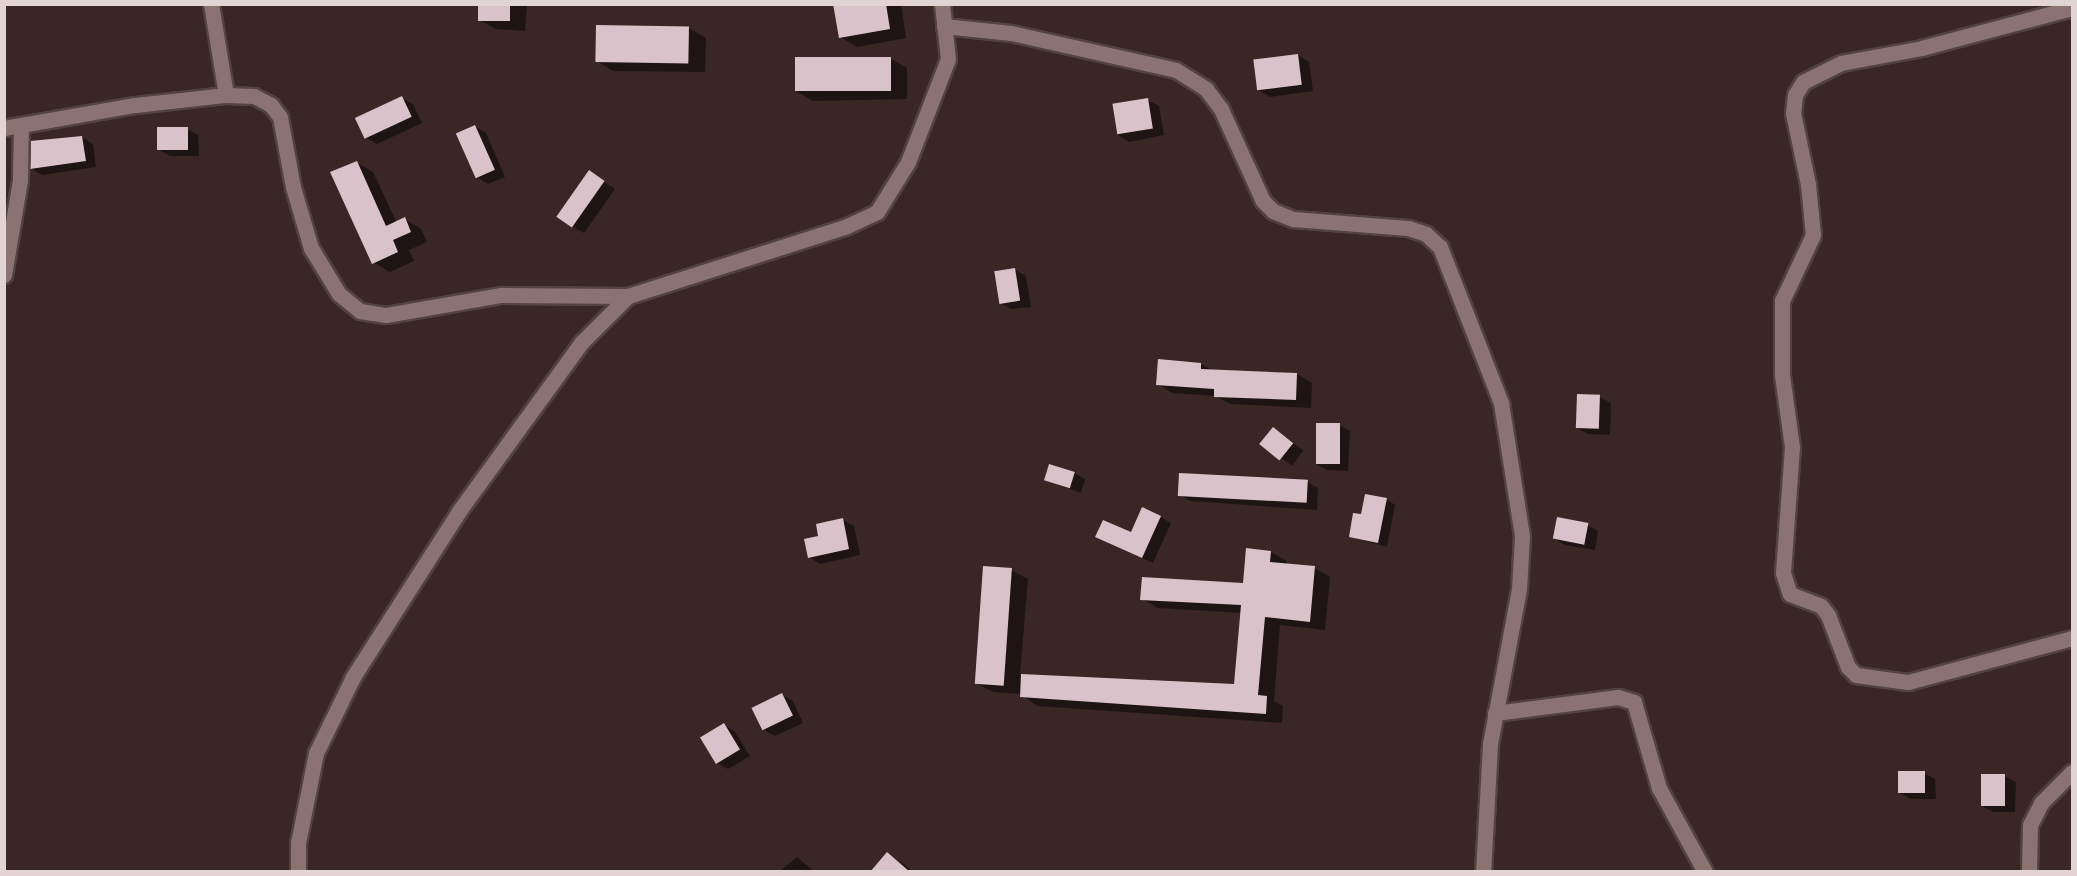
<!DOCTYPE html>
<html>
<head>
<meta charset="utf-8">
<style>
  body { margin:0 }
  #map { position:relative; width:2077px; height:876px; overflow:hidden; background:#392625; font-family:"Sofia Sans Condensed",sans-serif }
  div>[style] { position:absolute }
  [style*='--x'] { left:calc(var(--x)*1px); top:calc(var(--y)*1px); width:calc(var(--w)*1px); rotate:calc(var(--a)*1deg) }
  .shadow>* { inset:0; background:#0007; transform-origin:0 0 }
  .building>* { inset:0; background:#dac2cb; transform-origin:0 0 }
  .roads { filter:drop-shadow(2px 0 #524241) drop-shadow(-2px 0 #524241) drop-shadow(0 2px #524241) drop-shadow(0 -2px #524241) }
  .minor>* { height:15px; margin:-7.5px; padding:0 7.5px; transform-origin:7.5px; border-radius:7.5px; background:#8b7372 }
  span { translate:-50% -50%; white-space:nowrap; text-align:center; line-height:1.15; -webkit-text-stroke:6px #392625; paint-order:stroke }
  .frame { position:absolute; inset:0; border:6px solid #e2d4d4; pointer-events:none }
</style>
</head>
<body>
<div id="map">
  <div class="shadow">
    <div style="clip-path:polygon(480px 4px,527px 4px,525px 31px,496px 29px,479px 20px)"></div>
    <div style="clip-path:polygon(835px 4px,901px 4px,906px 38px,857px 47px,840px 37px)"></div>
    <div style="clip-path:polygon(689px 28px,706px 38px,705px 72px,613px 71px,597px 61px)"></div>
    <div style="clip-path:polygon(1298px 55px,1309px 62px,1313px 91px,1270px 97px,1259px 90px)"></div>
    <div style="clip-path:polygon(890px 58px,907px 68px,907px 99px,813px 101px,796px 91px)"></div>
    <div style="clip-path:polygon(402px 98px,413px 104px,422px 123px,377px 144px,366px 138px)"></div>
    <div style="clip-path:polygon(1148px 100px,1159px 106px,1164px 135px,1129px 142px,1118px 135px)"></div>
    <div style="clip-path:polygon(475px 127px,486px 133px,505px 177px,488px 184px,477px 177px)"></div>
    <div style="clip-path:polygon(187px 129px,198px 135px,199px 156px,170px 156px,159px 150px)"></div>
    <div style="clip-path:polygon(82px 137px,93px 144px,96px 167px,42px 175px,31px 168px)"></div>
    <div style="clip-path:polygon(356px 162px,373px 172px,397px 223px,405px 219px,421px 229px,427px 242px,409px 250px,414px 261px,390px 272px,373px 262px)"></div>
    <div style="clip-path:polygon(600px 179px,615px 189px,584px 233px,573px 227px)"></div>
    <div style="clip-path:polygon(1015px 270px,1026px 276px,1031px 307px,1011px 309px,1000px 303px)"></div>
    <div style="clip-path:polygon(1201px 364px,1213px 371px,1297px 374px,1312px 383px,1311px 408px,1230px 404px,1216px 396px,1172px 393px,1158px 384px)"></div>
    <div style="clip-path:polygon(1578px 396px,1600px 397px,1611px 403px,1610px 435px,1588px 434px,1577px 428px)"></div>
    <div style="clip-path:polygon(1339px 425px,1350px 431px,1348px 471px,1327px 470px,1316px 464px)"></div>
    <div style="left:1273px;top:429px;width:37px;height:19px;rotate:35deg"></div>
    <div style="clip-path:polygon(1074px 473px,1085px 479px,1081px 493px,1046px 480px)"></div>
    <div style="clip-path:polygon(1307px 482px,1318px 488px,1317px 510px,1191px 501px,1179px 495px)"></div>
    <div style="clip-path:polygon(1386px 499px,1395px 505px,1387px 547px,1351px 537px,1362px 516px)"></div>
    <div style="clip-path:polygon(1160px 517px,1171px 523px,1153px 563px,1108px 543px)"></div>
    <div style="clip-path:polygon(843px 520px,854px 526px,860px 555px,820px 564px,809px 557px,820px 537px)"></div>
    <div style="clip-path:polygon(1587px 525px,1598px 531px,1595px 550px,1565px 545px,1554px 538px)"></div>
    <div style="clip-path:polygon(1271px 552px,1287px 561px,1286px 565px,1314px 568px,1330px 577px,1325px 630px,1280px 625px,1274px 701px,1283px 706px,1282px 723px,1037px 706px,1021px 694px,993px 692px,976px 683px,1011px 570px,1028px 579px,1020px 675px,1235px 686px,1242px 613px,1158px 608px,1142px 599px,1245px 584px)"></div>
    <div style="clip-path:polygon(782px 695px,793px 701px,803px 723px,775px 736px,764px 730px)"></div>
    <div style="clip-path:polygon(724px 725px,735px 732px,750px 756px,728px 769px,717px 763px)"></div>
    <div style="clip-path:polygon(1924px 773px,1935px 779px,1936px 799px,1911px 799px,1900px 793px)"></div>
    <div style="clip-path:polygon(2005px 776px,2016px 782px,2015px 812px,1993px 812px,1982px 806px)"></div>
    <div style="clip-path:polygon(887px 854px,904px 864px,912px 872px,872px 872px)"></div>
    <div style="clip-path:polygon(797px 857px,815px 872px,779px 872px)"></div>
  </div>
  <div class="building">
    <div style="left:478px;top:4px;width:32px;height:17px"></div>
    <div style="clip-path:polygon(833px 4px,886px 4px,890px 29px,839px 38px)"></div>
    <div style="left:596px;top:25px;width:93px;height:37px;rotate:1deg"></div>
    <div style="left:1298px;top:54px;width:31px;height:45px;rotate:83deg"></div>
    <div style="left:891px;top:57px;width:34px;height:96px;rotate:90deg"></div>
    <div style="left:402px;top:96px;width:23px;height:52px;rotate:65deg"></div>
    <div style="left:1148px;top:98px;width:31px;height:36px;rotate:81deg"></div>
    <div style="left:475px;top:125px;width:49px;height:21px;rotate:66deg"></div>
    <div style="left:188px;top:127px;width:23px;height:31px;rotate:90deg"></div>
    <div style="clip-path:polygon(82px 136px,86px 161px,30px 169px,30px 141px)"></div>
    <div style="clip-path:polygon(357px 161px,386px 226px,405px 217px,411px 232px,393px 240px,398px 252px,372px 264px,330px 172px)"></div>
    <div style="left:589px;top:170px;width:19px;height:57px;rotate:35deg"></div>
    <div style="left:1015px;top:268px;width:33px;height:21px;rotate:81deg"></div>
    <div style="clip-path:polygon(1158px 359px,1201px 363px,1201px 369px,1297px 373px,1296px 400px,1214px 397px,1214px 389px,1156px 385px)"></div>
    <div style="left:1577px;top:394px;width:23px;height:34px;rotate:2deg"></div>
    <div style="left:1316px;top:423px;width:24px;height:41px"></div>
    <div style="left:1273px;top:427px;width:26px;height:22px;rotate:39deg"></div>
    <div style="left:1049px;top:464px;width:27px;height:17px;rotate:17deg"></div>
    <div style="left:1179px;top:473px;width:129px;height:23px;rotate:3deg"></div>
    <div style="clip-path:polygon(1365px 494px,1387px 498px,1378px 543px,1349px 537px,1353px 513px,1361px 514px)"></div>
    <div style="clip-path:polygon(1142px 507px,1161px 516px,1142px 558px,1095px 537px,1103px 520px,1131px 532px)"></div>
    <div style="left:1557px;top:517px;width:32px;height:22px;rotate:11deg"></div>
    <div style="clip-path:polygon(843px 518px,849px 549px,808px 558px,804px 539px,818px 536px,816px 524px)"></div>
    <div style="clip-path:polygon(1246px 548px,1271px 551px,1270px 562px,1315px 566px,1310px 622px,1265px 617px,1258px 695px,1267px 696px,1266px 714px,1020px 697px,1021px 674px,1234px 684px,1241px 605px,1140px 600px,1142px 577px,1243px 583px)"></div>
    <div style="left:983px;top:566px;width:29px;height:118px;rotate:4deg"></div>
    <div style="left:782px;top:693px;width:25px;height:34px;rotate:64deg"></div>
    <div style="left:724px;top:723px;width:31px;height:28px;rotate:59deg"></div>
    <div style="left:1925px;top:771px;width:22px;height:27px;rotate:90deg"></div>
    <div style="left:1981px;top:774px;width:24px;height:32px"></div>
    <div style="clip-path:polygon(887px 852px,910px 872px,870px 872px)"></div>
  </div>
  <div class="roads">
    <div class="minor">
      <div style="--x:211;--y:4;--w:92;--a:80.6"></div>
      <div style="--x:2072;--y:8;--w:155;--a:165.1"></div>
      <div style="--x:1922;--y:48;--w:82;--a:169.5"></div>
      <div style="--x:1841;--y:63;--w:42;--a:153.4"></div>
      <div style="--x:1803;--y:82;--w:15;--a:122"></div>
      <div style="--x:1795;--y:95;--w:18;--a:96"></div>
      <div style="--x:1793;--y:113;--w:73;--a:78.1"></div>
      <div style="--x:1808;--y:184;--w:51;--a:84.4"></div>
      <div style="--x:1813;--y:235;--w:73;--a:115.2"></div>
      <div style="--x:1782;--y:301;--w:74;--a:90"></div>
      <div style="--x:1782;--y:375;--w:73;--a:82.1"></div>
      <div style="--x:1792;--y:447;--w:126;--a:94.1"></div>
      <div style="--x:1783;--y:573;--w:22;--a:72"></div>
      <div style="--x:1790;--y:594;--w:33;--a:21"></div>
      <div style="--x:1821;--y:606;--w:11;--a:52"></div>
      <div style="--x:1828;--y:615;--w:56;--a:69"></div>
      <div style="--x:1848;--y:667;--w:11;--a:45"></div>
      <div style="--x:1856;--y:675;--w:52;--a:7.7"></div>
      <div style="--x:1908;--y:682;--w:170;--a:-15"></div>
      <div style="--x:944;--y:26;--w:67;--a:6"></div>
      <div style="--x:1011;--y:33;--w:169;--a:12.6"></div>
      <div style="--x:1176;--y:70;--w:36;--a:32"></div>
      <div style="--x:1206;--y:89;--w:25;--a:53"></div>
      <div style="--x:1221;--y:109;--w:101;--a:65.5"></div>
      <div style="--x:1263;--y:201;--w:14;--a:45"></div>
      <div style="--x:1273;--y:211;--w:22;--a:22"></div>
      <div style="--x:1293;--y:219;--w:115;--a:4.5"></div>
      <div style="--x:1408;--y:228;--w:19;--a:18"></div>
      <div style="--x:1426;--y:234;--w:19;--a:43"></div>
      <div style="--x:1440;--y:247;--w:168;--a:68.6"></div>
      <div style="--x:1501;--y:403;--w:135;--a:81"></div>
      <div style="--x:1522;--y:536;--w:53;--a:93.2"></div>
      <div style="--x:1519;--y:589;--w:158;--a:100.6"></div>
      <div style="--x:1490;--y:744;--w:128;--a:93.1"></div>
      <div style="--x:4;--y:128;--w:133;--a:-10"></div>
      <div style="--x:135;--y:105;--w:92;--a:-6.3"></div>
      <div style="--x:226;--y:95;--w:28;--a:2"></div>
      <div style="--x:254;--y:96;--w:19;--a:28"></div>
      <div style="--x:271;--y:105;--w:15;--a:53"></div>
      <div style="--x:280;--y:117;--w:71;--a:79.5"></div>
      <div style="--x:293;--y:187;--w:64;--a:73.6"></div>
      <div style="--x:311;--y:248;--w:54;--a:58.7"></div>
      <div style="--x:339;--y:294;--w:27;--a:39"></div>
      <div style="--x:360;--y:311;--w:26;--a:9"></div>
      <div style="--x:386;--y:315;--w:117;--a:-9.9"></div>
      <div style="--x:501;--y:295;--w:127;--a:0.5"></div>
      <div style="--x:4;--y:275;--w:96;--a:-80.4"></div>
      <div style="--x:20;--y:180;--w:55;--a:-89"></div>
      <div style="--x:1495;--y:713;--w:124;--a:-7.4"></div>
      <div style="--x:1618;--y:697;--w:17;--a:17"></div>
      <div style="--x:1634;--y:702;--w:90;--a:73.8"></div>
      <div style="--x:1659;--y:788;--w:96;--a:61.3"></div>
      <div style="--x:298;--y:872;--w:29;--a:-90"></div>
      <div style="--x:298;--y:843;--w:92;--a:-78.7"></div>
      <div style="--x:316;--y:753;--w:85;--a:-64"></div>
      <div style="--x:353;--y:677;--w:197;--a:-57.4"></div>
      <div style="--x:459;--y:511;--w:209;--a:-54"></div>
      <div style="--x:582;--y:342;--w:65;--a:-45"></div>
      <div style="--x:628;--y:296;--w:230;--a:-17.7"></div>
      <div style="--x:847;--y:226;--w:33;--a:-25"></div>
      <div style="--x:877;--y:212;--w:59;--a:-58.2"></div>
      <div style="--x:908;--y:162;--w:110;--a:-68.8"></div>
      <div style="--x:948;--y:59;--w:55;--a:-96.2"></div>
      <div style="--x:2029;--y:872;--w:47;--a:-88.8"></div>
      <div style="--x:2030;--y:825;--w:25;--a:-63"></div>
      <div style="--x:2041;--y:803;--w:44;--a:-45"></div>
    </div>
  </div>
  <div class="frame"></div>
</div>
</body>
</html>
